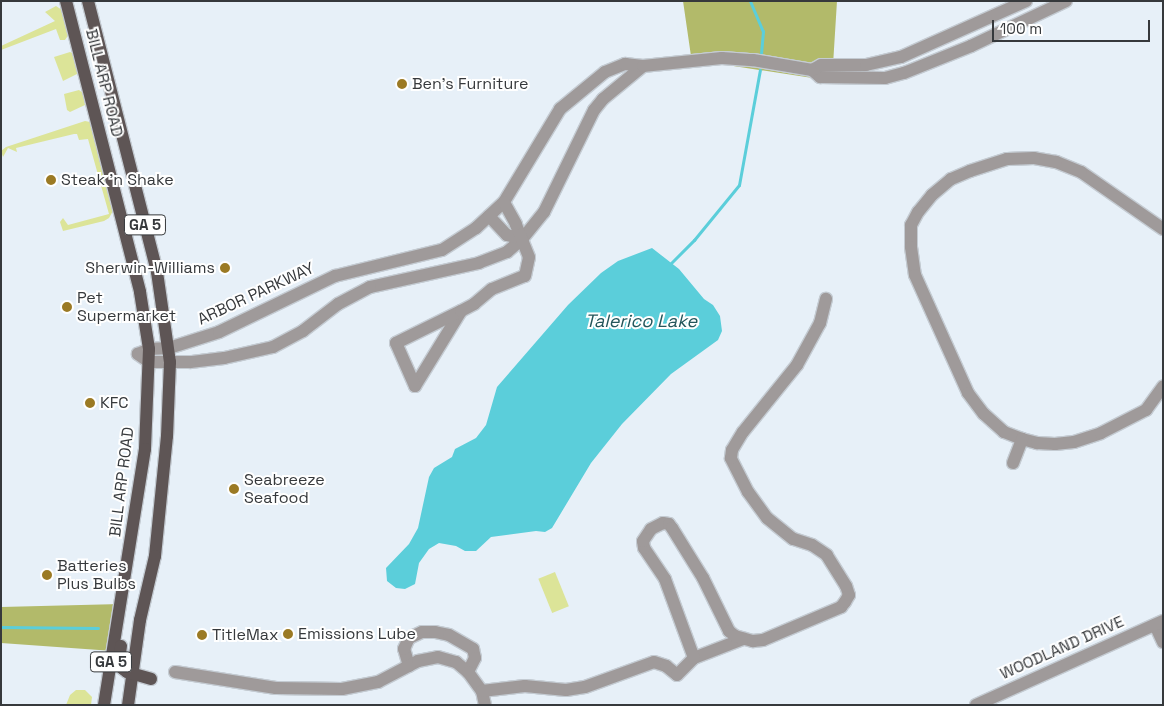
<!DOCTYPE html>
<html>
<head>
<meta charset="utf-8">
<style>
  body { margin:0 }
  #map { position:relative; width:1164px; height:706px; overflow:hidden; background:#e7f0f8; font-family:"Space Grotesk",sans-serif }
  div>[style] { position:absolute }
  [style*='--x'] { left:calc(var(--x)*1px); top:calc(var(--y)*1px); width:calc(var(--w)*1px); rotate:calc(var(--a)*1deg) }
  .green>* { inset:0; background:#dce498; transform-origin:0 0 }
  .forest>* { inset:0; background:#b2ba6a }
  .water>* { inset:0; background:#5bceda }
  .stream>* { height:3px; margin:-1.5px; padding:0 1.5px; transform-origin:1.5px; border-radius:1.5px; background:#5bceda }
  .roads { filter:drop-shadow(1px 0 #c4cbd2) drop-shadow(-1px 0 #c4cbd2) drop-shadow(0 1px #c4cbd2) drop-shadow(0 -1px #c4cbd2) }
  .minor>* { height:12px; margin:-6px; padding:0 6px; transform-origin:6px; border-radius:6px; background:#9f9a9a }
  .major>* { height:12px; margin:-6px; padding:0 6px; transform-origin:6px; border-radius:6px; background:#5e5555 }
  .dots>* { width:14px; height:14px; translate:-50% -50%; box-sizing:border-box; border:2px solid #fff; border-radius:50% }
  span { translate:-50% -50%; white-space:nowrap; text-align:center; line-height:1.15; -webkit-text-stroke:4px #fff; paint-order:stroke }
  .shield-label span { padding:1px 4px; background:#fff; border:1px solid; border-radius:4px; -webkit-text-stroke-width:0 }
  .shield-label { font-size:15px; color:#36393c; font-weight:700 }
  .street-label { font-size:16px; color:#36393c }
  .poi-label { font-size:16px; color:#36393c }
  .left { translate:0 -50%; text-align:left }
  .right { translate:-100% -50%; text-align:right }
  .water-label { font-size:18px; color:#24565b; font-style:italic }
  .frame { position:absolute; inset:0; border:2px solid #36393c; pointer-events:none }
  .scale { position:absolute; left:992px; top:20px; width:158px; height:22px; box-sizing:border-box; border:2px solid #36393c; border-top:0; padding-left:6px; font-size:15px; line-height:18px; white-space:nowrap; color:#36393c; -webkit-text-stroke:4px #fff; paint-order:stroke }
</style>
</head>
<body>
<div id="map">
  <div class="green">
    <div style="clip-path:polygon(56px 6px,62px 10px,69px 34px,65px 40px,60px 40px,56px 29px,1px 50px,1px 46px,55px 21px,45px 12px)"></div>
    <div style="clip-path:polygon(70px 52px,72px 53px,79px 73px,63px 81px,54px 57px)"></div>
    <div style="clip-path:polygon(79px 90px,83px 93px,85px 105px,70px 112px,67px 110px,64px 94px)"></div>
    <div style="clip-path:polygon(85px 121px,90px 122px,114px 209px,109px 218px,104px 221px,63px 231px,60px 222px,63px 218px,68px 225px,109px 214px,88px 139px,79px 140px,77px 134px,74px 134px,16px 148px,17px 152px,8px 148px,3px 157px,1px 151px,6px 147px)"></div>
    <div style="left:555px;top:572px;width:37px;height:18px;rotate:68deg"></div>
    <div style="clip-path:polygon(76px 690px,85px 690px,92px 697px,91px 705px,66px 705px,70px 695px)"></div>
  </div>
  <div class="forest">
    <div style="clip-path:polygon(683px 1px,837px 1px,832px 81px,714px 63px,692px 63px)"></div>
    <div style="clip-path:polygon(121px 604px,113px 651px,1px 643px,1px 607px)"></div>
  </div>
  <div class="water">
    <div style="clip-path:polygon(652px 248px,679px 269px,704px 299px,713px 305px,720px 316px,722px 331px,718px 340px,671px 374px,622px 424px,591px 463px,552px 528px,545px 532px,536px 531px,491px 537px,476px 551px,465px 551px,456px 546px,439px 543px,429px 549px,419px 563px,415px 584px,405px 589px,396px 588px,387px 581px,386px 568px,409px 544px,418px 528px,429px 477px,434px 468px,452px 457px,455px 449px,476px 438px,486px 425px,497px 387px,568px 305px,601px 273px,618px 261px)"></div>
  </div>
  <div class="stream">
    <div style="--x:750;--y:1;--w:33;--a:67"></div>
    <div style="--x:763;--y:31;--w:22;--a:95"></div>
    <div style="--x:671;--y:263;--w:33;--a:-45"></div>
    <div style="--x:694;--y:240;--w:71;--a:-50.7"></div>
    <div style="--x:739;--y:185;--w:117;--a:-79.7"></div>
    <div style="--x:1;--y:627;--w:97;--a:0.6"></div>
  </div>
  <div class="roads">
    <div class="minor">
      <div style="--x:643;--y:66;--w:52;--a:140.5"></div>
      <div style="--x:603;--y:99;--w:14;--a:129"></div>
      <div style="--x:594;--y:110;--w:114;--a:116.1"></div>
      <div style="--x:544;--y:212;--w:35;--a:129"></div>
      <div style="--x:522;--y:239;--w:20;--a:139"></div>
      <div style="--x:507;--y:252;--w:30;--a:159"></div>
      <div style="--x:479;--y:263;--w:112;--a:167.6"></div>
      <div style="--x:370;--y:287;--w:36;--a:152"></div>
      <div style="--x:338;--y:304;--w:44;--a:142.4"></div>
      <div style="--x:303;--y:331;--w:34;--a:152"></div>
      <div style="--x:273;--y:347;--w:50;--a:167.3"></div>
      <div style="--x:224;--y:358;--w:34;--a:173"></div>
      <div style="--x:190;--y:362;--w:41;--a:180"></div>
      <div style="--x:149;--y:362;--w:14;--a:-144"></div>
      <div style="--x:138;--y:354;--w:12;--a:-24"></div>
      <div style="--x:149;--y:349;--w:20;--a:-3"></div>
      <div style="--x:169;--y:348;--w:52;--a:-17.7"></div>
      <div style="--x:219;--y:332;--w:129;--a:-25.8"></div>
      <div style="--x:335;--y:276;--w:110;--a:-13.7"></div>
      <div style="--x:442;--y:250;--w:40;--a:-32.9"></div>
      <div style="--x:476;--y:228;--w:38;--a:-43"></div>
      <div style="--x:504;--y:202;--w:109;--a:-58.9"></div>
      <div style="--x:560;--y:109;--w:58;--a:-39.4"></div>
      <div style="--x:605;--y:72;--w:22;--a:-22"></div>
      <div style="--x:625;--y:64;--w:18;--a:6"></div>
      <div style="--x:643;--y:66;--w:79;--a:-5.8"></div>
      <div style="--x:722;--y:58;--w:31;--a:4"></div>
      <div style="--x:753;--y:60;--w:60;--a:9.6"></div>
      <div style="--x:812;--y:70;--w:11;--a:41"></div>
      <div style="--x:820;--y:77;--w:65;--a:0.9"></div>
      <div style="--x:885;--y:78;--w:20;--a:-15"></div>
      <div style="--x:904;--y:73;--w:72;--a:-21.9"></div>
      <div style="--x:971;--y:46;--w:105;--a:-25.3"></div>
      <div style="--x:812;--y:70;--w:10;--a:-29"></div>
      <div style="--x:821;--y:65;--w:45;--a:0"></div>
      <div style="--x:866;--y:65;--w:36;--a:-13"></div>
      <div style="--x:901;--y:57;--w:137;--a:-24.1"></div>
      <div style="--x:489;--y:216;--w:26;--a:47"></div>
      <div style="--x:507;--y:235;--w:16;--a:15"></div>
      <div style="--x:1163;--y:229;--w:100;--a:-145.2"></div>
      <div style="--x:1081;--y:172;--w:27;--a:-158"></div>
      <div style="--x:1056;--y:162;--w:22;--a:-170"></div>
      <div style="--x:1034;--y:158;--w:27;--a:178"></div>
      <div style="--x:1007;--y:159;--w:39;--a:162"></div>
      <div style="--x:970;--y:171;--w:21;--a:157"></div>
      <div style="--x:951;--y:179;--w:25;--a:140"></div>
      <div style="--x:932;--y:195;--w:22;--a:129"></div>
      <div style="--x:918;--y:212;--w:15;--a:118"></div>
      <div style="--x:911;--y:225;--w:22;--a:90"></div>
      <div style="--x:911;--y:247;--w:28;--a:82"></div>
      <div style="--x:915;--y:275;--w:129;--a:65.8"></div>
      <div style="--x:968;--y:393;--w:26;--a:53"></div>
      <div style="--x:984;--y:414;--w:27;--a:42"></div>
      <div style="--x:1004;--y:432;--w:19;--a:21"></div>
      <div style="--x:1022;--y:439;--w:16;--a:15"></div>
      <div style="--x:1037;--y:443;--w:18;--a:3"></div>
      <div style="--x:1055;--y:444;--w:19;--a:-6"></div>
      <div style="--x:1074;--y:442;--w:28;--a:-18"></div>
      <div style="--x:1101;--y:433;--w:51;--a:-27.1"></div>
      <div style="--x:1146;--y:410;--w:29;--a:-54"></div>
      <div style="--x:461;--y:311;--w:88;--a:121.5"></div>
      <div style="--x:415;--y:386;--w:47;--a:-113.8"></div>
      <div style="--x:396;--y:343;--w:72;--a:-26.2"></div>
      <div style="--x:461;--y:311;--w:15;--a:-28"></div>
      <div style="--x:474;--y:304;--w:23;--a:-40"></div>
      <div style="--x:492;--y:289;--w:35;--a:-22"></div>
      <div style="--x:525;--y:276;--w:19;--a:-78"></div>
      <div style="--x:529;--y:257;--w:35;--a:-112"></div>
      <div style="--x:516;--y:224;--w:25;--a:-119"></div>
      <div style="--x:1013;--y:463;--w:26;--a:-69"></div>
      <div style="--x:1155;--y:625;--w:19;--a:65"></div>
      <div style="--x:694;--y:658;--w:53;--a:-21.2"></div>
      <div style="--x:409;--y:666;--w:18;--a:-106"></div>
      <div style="--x:404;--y:649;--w:12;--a:-66"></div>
      <div style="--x:409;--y:638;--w:14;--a:-25"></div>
      <div style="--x:422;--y:632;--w:13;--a:0"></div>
      <div style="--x:435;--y:632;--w:14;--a:12"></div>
      <div style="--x:449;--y:635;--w:28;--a:30"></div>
      <div style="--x:473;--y:649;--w:9;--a:77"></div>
      <div style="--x:475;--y:658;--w:16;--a:117"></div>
      <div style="--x:175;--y:672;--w:102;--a:9"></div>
      <div style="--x:276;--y:688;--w:66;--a:0.9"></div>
      <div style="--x:342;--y:689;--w:37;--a:-11"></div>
      <div style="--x:378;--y:682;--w:45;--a:-27.7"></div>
      <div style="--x:418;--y:661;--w:20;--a:-11"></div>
      <div style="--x:438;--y:657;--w:19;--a:16"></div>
      <div style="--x:456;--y:662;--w:16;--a:40"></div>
      <div style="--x:468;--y:672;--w:24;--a:54"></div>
      <div style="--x:482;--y:691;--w:14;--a:78"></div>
      <div style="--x:482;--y:691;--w:43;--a:-6.6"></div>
      <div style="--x:525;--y:686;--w:41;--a:5.6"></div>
      <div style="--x:566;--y:690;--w:19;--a:-9"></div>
      <div style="--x:585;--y:687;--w:73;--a:-19.9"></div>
      <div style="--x:654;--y:662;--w:13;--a:18"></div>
      <div style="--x:666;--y:666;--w:14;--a:39"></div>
      <div style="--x:677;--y:675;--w:24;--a:-45"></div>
      <div style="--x:694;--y:658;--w:84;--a:-110.2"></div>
      <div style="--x:665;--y:579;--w:37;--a:-124"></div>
      <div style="--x:644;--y:548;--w:7;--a:-98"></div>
      <div style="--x:643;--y:541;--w:14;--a:-56"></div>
      <div style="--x:651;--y:529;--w:13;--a:-27"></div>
      <div style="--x:663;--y:523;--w:6;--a:9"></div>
      <div style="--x:669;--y:524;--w:5;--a:53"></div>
      <div style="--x:672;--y:528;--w:59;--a:58.2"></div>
      <div style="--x:703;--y:578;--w:59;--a:63.9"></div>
      <div style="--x:729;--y:631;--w:8;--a:40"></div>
      <div style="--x:735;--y:636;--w:19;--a:16"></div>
      <div style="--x:753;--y:641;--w:10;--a:-6"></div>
      <div style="--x:763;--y:640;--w:85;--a:-22.9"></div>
      <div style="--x:841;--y:607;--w:6;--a:-51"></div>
      <div style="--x:845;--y:602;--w:8;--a:-60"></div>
      <div style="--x:849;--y:595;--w:9;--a:-108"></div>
      <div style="--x:846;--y:586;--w:36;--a:-122"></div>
      <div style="--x:827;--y:555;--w:18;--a:-146"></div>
      <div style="--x:812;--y:545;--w:20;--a:-162"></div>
      <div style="--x:793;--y:539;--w:33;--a:-141"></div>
      <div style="--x:767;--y:518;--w:32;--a:-126"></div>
      <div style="--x:748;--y:492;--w:38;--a:-117"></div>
      <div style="--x:731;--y:458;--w:8;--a:-83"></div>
      <div style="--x:732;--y:450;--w:21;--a:-59"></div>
      <div style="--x:743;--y:432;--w:86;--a:-51.1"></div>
      <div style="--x:797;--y:365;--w:48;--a:-61.3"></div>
      <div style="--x:820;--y:323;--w:25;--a:-76"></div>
      <div style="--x:976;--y:705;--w:205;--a:-24.2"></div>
    </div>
    <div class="major">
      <div style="--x:66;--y:1;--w:300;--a:75.7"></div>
      <div style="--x:140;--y:292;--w:58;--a:81"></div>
      <div style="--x:149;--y:349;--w:100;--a:92.3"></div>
      <div style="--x:145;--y:449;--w:259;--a:99.1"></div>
      <div style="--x:88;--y:1;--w:280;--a:75.7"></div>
      <div style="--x:157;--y:272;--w:91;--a:81.8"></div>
      <div style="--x:170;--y:362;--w:74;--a:92.3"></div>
      <div style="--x:167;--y:436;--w:121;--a:95.7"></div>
      <div style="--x:155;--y:556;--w:66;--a:103.2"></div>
      <div style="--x:140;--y:620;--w:86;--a:98"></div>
      <div style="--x:121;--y:646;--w:14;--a:98"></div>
      <div style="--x:119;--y:660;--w:9;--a:69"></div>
      <div style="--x:122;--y:668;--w:6;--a:39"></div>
      <div style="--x:127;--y:672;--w:25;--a:16"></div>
    </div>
  </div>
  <div class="dots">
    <div style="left:402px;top:84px;background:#9b7a24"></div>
    <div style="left:51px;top:180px;background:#9b7a24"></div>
    <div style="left:225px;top:268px;background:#9b7a24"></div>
    <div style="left:67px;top:307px;background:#9b7a24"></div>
    <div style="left:90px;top:403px;background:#9b7a24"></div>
    <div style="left:234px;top:489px;background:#9b7a24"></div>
    <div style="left:47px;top:575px;background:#9b7a24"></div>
    <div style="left:288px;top:634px;background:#9b7a24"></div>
    <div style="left:202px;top:635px;background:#9b7a24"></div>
  </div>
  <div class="shield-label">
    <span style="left:145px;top:225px">GA 5</span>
    <span style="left:111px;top:662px">GA 5</span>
  </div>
  <div class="street-label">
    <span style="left:104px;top:83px;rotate:76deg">BILL ARP ROAD</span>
    <span style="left:256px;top:294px;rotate:-25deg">ARBOR PARKWAY</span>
    <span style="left:122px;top:482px;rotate:-83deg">BILL ARP ROAD</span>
    <span style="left:1062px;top:648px;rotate:-24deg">WOODLAND DRIVE</span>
  </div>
  <div class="poi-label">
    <span class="left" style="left:412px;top:84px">Ben's Furniture</span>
    <span class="left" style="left:61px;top:180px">Steak 'n Shake</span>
    <span class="right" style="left:215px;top:268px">Sherwin-Williams</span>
    <span class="left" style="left:77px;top:307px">Pet<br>Supermarket</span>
    <span class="left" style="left:100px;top:403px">KFC</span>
    <span class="left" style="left:244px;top:489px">Seabreeze<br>Seafood</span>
    <span class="left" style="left:57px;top:575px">Batteries<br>Plus Bulbs</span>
    <span class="left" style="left:298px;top:634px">Emissions Lube</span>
    <span class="left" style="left:212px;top:635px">TitleMax</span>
  </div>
  <div class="water-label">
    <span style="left:641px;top:321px">Talerico Lake</span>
  </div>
  <div class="frame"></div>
  <div class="scale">100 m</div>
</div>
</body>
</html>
